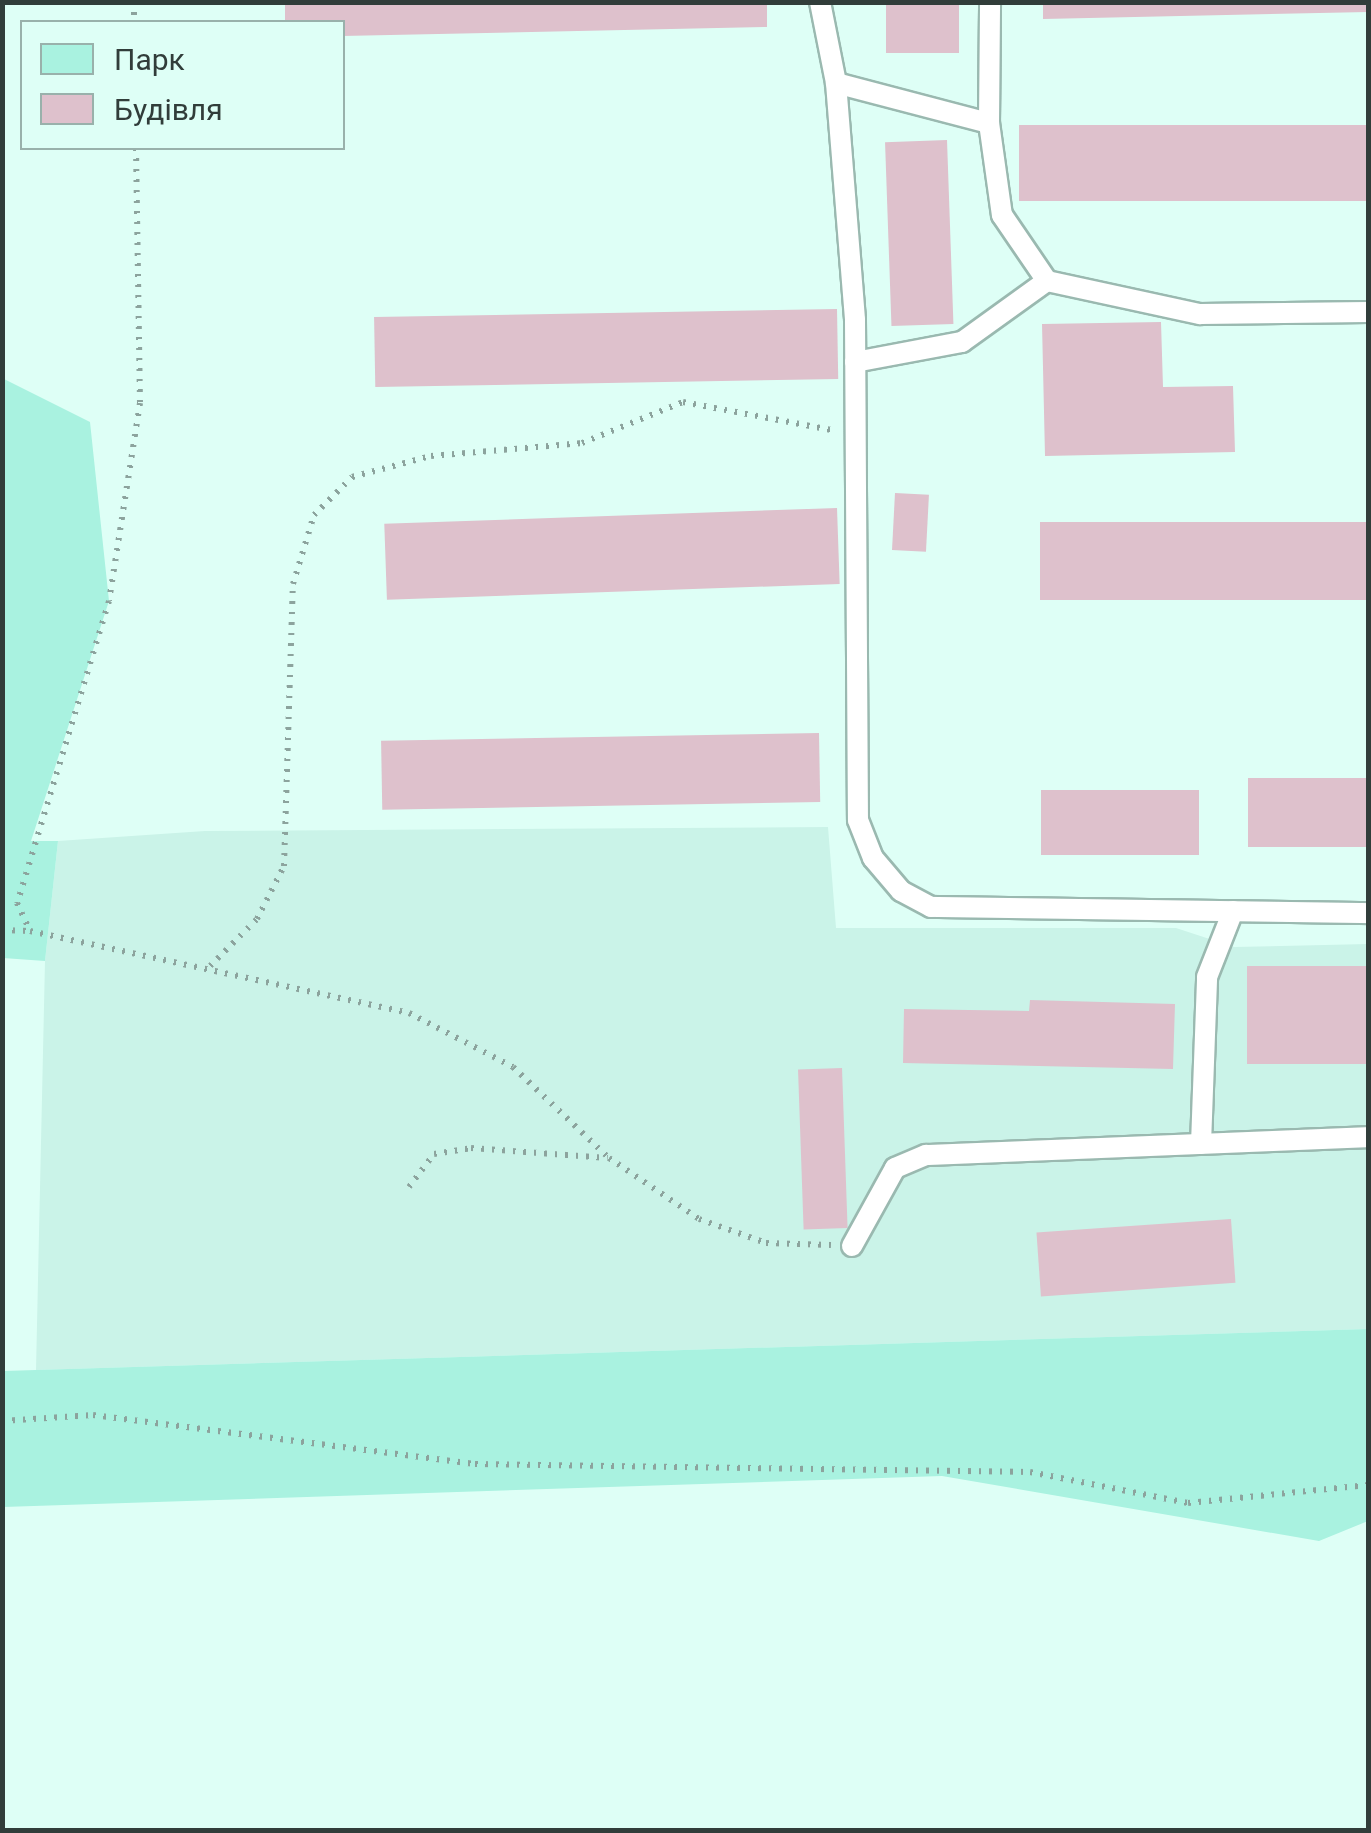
<!DOCTYPE html>
<html>
<head>
<meta charset="utf-8">
<style>
  body { margin:0 }
  #map { position:relative; width:1371px; height:1833px; overflow:hidden; background:#defff6; font-family:Roboto,sans-serif }
  div>[style] { position:absolute }
  [style*='--x'] { left:calc(var(--x)*1px); top:calc(var(--y)*1px); width:calc(var(--w)*1px); rotate:calc(var(--a)*1deg) }
  .built>* { inset:0; background:#caf3e8 }
  .green>* { inset:0; background:#a9f2e0 }
  .building>* { inset:0; background:#dec1cc; transform-origin:0 0 }
  .path>* { height:6px; margin-top:-3px; transform-origin:0; background:repeating-linear-gradient(90deg,#8ca39d 0 2.5px,transparent 0 10.5px) }
  .roads { filter:drop-shadow(2px 0 #9ab9b0) drop-shadow(-2px 0 #9ab9b0) drop-shadow(0 2px #9ab9b0) drop-shadow(0 -2px #9ab9b0) }
  .service>* { height:20px; margin:-10px; padding:0 10px; transform-origin:10px; border-radius:10px; background:#fff }
  span { translate:-50% -50%; white-space:nowrap; text-align:center; line-height:1.15; -webkit-text-stroke:8px #defff6; paint-order:stroke }
  .frame { position:absolute; inset:0; border:5px solid #313d3a; pointer-events:none }
  .legend { position:absolute; left:20px; top:20px; width:325px; height:130px; box-sizing:border-box; background:#defff6; border:2px solid #99b1ab; margin:0; padding:12px 18px; list-style:none; font-size:30px; color:#313d3a }
  .legend li { display:flex; align-items:center; gap:20px; height:50px }
  .legend b { width:50px; border:2px solid #99b1ab }
</style>
</head>
<body>
<div id="map">
  <div class="built">
    <div style="clip-path:polygon(828px 827px,836px 928px,1176px 928px,1234px 947px,1368px 944px,1368px 1329px,36px 1370px,45px 961px,58px 841px,205px 831px)"></div>
  </div>
  <div class="green">
    <div style="clip-path:polygon(2px 378px,90px 422px,109px 601px,31px 841px,58px 841px,45px 961px,3px 958px)"></div>
    <div style="clip-path:polygon(1368px 1329px,1368px 1521px,1319px 1541px,942px 1476px,3px 1507px,3px 1371px)"></div>
  </div>
  <div class="building">
    <div style="clip-path:polygon(285px 2px,767px 2px,767px 27px,342px 36px,342px 22px,285px 22px)"></div>
    <div style="left:886px;top:2px;width:73px;height:51px"></div>
    <div style="clip-path:polygon(1043px 2px,1368px 2px,1368px 12px,1043px 19px)"></div>
    <div style="left:1368px;top:125px;width:76px;height:349px;rotate:90deg"></div>
    <div style="left:947px;top:140px;width:184px;height:62px;rotate:88deg"></div>
    <div style="left:837px;top:309px;width:70px;height:463px;rotate:89deg"></div>
    <div style="clip-path:polygon(1161px 322px,1163px 387px,1233px 386px,1235px 452px,1045px 456px,1042px 324px)"></div>
    <div style="left:895px;top:493px;width:34px;height:57px;rotate:3deg"></div>
    <div style="left:837px;top:508px;width:76px;height:453px;rotate:88deg"></div>
    <div style="left:1368px;top:522px;width:78px;height:328px;rotate:90deg"></div>
    <div style="left:819px;top:733px;width:69px;height:438px;rotate:89deg"></div>
    <div style="left:1248px;top:778px;width:120px;height:69px"></div>
    <div style="left:1041px;top:790px;width:158px;height:65px"></div>
    <div style="left:1247px;top:966px;width:121px;height:98px"></div>
    <div style="clip-path:polygon(1030px 1000px,1175px 1004px,1173px 1069px,903px 1063px,904px 1009px,1029px 1011px)"></div>
    <div style="left:842px;top:1068px;width:160px;height:44px;rotate:88deg"></div>
    <div style="left:1231px;top:1219px;width:64px;height:195px;rotate:86deg"></div>
  </div>
  <div class="path">
    <div style="--x:134;--y:2;--w:20;--a:90"></div>
    <div style="--x:136;--y:148;--w:255;--a:89.1"></div>
    <div style="--x:140;--y:403;--w:200;--a:98.9"></div>
    <div style="--x:109;--y:601;--w:316;--a:106.9"></div>
    <div style="--x:17;--y:903;--w:31;--a:65"></div>
    <div style="--x:30;--y:931;--w:388;--a:12.2"></div>
    <div style="--x:409;--y:1013;--w:117;--a:27.4"></div>
    <div style="--x:513;--y:1067;--w:132;--a:43.5"></div>
    <div style="--x:609;--y:1158;--w:109;--a:34.1"></div>
    <div style="--x:699;--y:1219;--w:71;--a:19.7"></div>
    <div style="--x:766;--y:1243;--w:65;--a:1.8"></div>
    <div style="--x:2;--y:930;--w:28;--a:2"></div>
    <div style="--x:210;--y:966;--w:66;--a:-45"></div>
    <div style="--x:257;--y:919;--w:59;--a:-63"></div>
    <div style="--x:284;--y:866;--w:282;--a:-88.2"></div>
    <div style="--x:293;--y:584;--w:72;--a:-73.1"></div>
    <div style="--x:314;--y:515;--w:54;--a:-45"></div>
    <div style="--x:352;--y:477;--w:82;--a:-14.9"></div>
    <div style="--x:431;--y:456;--w:152;--a:-4.9"></div>
    <div style="--x:582;--y:443;--w:109;--a:-22.1"></div>
    <div style="--x:683;--y:402;--w:151;--a:10.7"></div>
    <div style="--x:409;--y:1187;--w:41;--a:-52.9"></div>
    <div style="--x:434;--y:1154;--w:37;--a:-9"></div>
    <div style="--x:471;--y:1148;--w:137;--a:4.2"></div>
    <div style="--x:2;--y:1421;--w:91;--a:-3.8"></div>
    <div style="--x:93;--y:1415;--w:385;--a:7.3"></div>
    <div style="--x:475;--y:1464;--w:555;--a:0.83"></div>
    <div style="--x:1030;--y:1472;--w:161;--a:11.1"></div>
    <div style="--x:1188;--y:1503;--w:181;--a:-5.7"></div>
  </div>
  <div class="roads">
    <div class="service">
      <div style="--x:820;--y:2;--w:83;--a:78.8"></div>
      <div style="--x:836;--y:83;--w:238;--a:85.4"></div>
      <div style="--x:855;--y:320;--w:500;--a:89.66"></div>
      <div style="--x:858;--y:820;--w:41;--a:68.5"></div>
      <div style="--x:873;--y:858;--w:43;--a:49.7"></div>
      <div style="--x:901;--y:891;--w:34;--a:28"></div>
      <div style="--x:931;--y:907;--w:437;--a:0.8"></div>
      <div style="--x:836;--y:83;--w:158;--a:14.7"></div>
      <div style="--x:989;--y:123;--w:93;--a:82"></div>
      <div style="--x:1002;--y:215;--w:80;--a:55.7"></div>
      <div style="--x:1047;--y:281;--w:157;--a:12.2"></div>
      <div style="--x:1200;--y:314;--w:168;--a:-0.7"></div>
      <div style="--x:989;--y:123;--w:121;--a:-89.5"></div>
      <div style="--x:855;--y:362;--w:109;--a:-10.6"></div>
      <div style="--x:962;--y:342;--w:105;--a:-35.7"></div>
      <div style="--x:1201;--y:1144;--w:167;--a:-87.9"></div>
      <div style="--x:1207;--y:977;--w:71;--a:-68.5"></div>
      <div style="--x:852;--y:1246;--w:89;--a:-61.1"></div>
      <div style="--x:895;--y:1168;--w:34;--a:-23"></div>
      <div style="--x:926;--y:1155;--w:442;--a:-2.3"></div>
    </div>
  </div>
  <div class="frame"></div>
  <ul class="legend">
  <li><b style="height:28px;background:#a9f2e0"></b>Парк</li>
  <li><b style="height:28px;background:#dec1cc"></b>Будівля</li>
  </ul>
</div>
</body>
</html>
